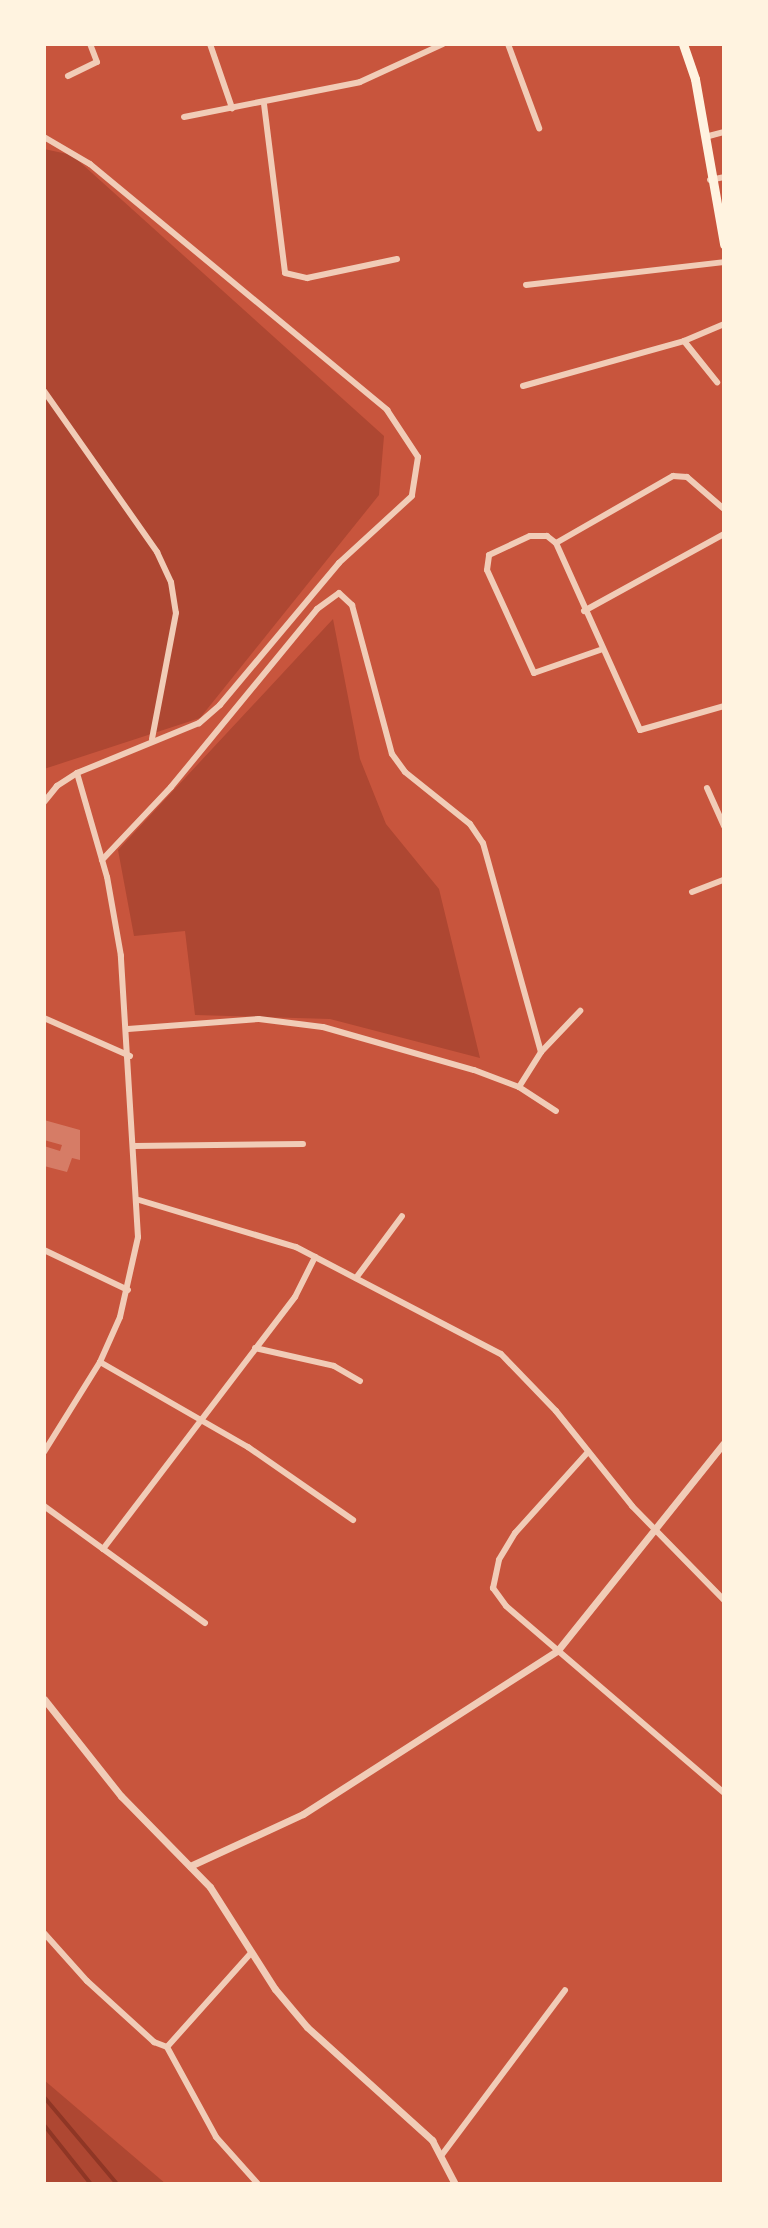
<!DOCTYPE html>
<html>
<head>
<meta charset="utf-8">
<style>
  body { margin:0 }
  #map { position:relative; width:768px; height:2228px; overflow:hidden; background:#c8553d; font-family:"IBM Plex Sans",sans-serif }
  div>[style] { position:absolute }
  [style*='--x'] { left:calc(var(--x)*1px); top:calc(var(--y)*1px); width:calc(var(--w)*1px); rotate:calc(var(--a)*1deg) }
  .green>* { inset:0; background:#ae4732 }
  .stream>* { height:4px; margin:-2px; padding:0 2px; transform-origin:2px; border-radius:2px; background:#8f3625 }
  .building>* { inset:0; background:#d67c66 }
  .minor>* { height:6px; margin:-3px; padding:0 3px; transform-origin:3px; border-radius:3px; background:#f1ccb7 }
  .tertiary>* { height:7px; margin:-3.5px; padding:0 3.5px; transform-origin:3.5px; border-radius:3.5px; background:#f1ccb7 }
  .trunk>* { height:9px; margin:-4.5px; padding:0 4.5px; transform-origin:4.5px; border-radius:4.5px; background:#fff3e0 }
  span { translate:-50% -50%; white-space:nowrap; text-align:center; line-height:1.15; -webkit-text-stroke:8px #fff3e0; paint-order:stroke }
  .frame { position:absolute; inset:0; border:46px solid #fff3e0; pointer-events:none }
</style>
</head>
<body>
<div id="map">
  <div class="green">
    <div style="clip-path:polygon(44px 149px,72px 155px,384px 436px,379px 495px,200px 718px,44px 769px)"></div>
    <div style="clip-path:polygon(333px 619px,360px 759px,386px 824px,439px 889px,480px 1058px,330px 1019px,195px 1015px,185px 931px,134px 936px,118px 850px)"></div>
    <div style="clip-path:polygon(44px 2080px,166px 2184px,44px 2184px)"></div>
  </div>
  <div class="stream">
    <div style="--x:44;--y:2097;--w:114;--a:50"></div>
    <div style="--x:44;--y:2125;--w:75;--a:51.5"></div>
  </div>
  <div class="building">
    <div style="clip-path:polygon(44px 1120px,80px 1130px,80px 1160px,72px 1158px,67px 1172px,44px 1166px,44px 1146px,60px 1151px,62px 1145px,44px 1140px)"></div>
  </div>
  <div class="minor">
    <div style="--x:210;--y:44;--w:68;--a:71"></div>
    <div style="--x:508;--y:44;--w:90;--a:69.7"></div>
    <div style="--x:68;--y:76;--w:32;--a:-26"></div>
    <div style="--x:97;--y:62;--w:19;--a:-111"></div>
    <div style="--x:264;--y:104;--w:170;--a:82.9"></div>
    <div style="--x:285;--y:273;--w:23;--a:13"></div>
    <div style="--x:307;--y:278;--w:92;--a:-11.9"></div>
    <div style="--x:184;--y:117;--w:179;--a:-11.2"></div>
    <div style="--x:360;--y:82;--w:91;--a:-24.6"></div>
    <div style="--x:44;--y:137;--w:53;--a:30.4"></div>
    <div style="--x:90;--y:164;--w:386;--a:39.6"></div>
    <div style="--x:387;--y:410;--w:56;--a:56.6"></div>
    <div style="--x:418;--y:457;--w:39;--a:99"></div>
    <div style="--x:412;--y:496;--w:99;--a:137.5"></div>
    <div style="--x:339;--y:563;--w:185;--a:130"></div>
    <div style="--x:220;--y:705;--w:28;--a:139"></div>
    <div style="--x:199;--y:723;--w:132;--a:157.7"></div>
    <div style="--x:77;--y:773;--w:24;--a:147"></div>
    <div style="--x:57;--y:786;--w:21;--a:129"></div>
    <div style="--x:705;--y:137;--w:20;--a:-15"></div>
    <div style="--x:710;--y:180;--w:14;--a:-12"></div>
    <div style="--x:526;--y:285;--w:199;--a:-6.6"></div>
    <div style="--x:684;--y:341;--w:53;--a:51.2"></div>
    <div style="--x:523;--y:386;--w:167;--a:-15.6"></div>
    <div style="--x:684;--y:341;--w:43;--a:-23"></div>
    <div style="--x:44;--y:391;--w:197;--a:54.9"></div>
    <div style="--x:157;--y:552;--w:33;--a:65"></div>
    <div style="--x:171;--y:582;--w:31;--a:81"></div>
    <div style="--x:176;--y:613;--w:128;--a:100.8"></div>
    <div style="--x:556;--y:543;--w:135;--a:-29.8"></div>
    <div style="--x:673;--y:476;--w:14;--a:4"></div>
    <div style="--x:687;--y:477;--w:49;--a:40.9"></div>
    <div style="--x:584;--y:611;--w:160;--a:-28.8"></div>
    <div style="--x:600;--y:650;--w:70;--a:160.8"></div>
    <div style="--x:534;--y:673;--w:113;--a:-114.5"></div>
    <div style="--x:487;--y:570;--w:15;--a:-82"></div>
    <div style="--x:489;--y:555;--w:45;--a:-24.9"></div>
    <div style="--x:530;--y:536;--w:17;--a:0"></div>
    <div style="--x:547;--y:536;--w:11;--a:38"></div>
    <div style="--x:556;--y:543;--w:205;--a:65.8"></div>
    <div style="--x:640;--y:730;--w:87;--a:-15.9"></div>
    <div style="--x:707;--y:788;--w:42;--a:65.9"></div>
    <div style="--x:102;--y:860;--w:100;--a:-46.6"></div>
    <div style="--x:171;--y:787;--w:230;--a:-50.6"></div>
    <div style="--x:317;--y:609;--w:27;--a:-36"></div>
    <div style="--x:339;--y:593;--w:18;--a:43"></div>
    <div style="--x:352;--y:605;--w:154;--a:75"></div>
    <div style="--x:392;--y:754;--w:22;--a:54"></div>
    <div style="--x:405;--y:772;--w:83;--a:38.7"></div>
    <div style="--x:470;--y:824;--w:23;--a:56"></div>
    <div style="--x:483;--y:843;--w:217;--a:74.5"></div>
    <div style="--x:692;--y:892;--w:34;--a:-21"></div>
    <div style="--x:44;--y:1018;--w:94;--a:23.8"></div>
    <div style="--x:128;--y:1029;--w:131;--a:-4.4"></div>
    <div style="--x:259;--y:1019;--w:64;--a:7.1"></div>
    <div style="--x:323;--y:1027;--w:157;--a:15.9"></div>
    <div style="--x:474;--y:1070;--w:48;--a:20.7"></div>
    <div style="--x:519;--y:1087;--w:44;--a:33"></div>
    <div style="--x:519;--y:1087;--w:41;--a:-57.8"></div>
    <div style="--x:541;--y:1052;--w:57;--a:-46.4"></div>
    <div style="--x:134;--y:1146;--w:169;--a:-0.7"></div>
    <div style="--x:139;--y:1200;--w:164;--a:16.7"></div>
    <div style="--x:296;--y:1247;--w:231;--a:27.6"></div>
    <div style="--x:501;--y:1354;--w:79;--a:46"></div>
    <div style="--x:556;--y:1411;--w:122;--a:51.3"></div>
    <div style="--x:632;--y:1506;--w:132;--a:45.6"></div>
    <div style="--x:44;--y:1250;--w:93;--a:25.5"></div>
    <div style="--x:356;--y:1278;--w:77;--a:-53.4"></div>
    <div style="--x:255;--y:1348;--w:81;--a:12.8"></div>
    <div style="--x:334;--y:1366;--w:30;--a:30"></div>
    <div style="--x:100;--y:1362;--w:171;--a:29.9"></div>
    <div style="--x:248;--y:1447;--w:128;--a:34.8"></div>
    <div style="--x:44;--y:1452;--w:106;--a:-58.1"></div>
    <div style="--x:100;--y:1362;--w:49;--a:-66"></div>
    <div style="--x:120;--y:1317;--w:82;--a:-77.3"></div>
    <div style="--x:138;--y:1237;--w:282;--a:-93.5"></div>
    <div style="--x:121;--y:956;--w:80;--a:-100"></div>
    <div style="--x:107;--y:877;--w:108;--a:-106.1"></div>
    <div style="--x:588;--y:1452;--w:109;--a:132"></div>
    <div style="--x:515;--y:1533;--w:31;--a:121"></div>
    <div style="--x:499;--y:1560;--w:29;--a:102"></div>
    <div style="--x:493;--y:1588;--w:22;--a:54"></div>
    <div style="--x:506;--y:1606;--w:287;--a:40.6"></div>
    <div style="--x:44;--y:1506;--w:199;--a:36"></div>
    <div style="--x:103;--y:1549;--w:317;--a:-52.7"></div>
    <div style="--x:295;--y:1297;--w:45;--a:-63.4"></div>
    <div style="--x:44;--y:1933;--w:64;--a:48.1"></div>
    <div style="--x:87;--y:1981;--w:91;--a:42.3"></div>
    <div style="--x:154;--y:2042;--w:14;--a:21"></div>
    <div style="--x:167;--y:2047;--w:102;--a:61.4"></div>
    <div style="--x:216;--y:2137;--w:63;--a:48.2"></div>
    <div style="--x:167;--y:2047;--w:127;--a:-48.2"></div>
    <div style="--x:441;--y:2156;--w:207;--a:-53.2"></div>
  </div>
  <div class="tertiary">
    <div style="--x:44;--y:1699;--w:124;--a:51.6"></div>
    <div style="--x:121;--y:1796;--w:127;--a:45.6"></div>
    <div style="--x:210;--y:1887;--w:121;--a:57.5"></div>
    <div style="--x:275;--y:1989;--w:50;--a:49.9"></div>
    <div style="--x:307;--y:2027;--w:169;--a:42.1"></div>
    <div style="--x:432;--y:2140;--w:50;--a:62.4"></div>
    <div style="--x:190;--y:1866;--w:124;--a:-24.7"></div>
    <div style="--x:303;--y:1814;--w:303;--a:-32.7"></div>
    <div style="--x:558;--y:1650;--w:265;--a:-51.3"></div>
  </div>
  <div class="trunk">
    <div style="--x:683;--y:44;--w:37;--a:71"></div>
    <div style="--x:695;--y:79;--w:168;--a:80"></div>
  </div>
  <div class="frame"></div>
</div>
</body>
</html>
